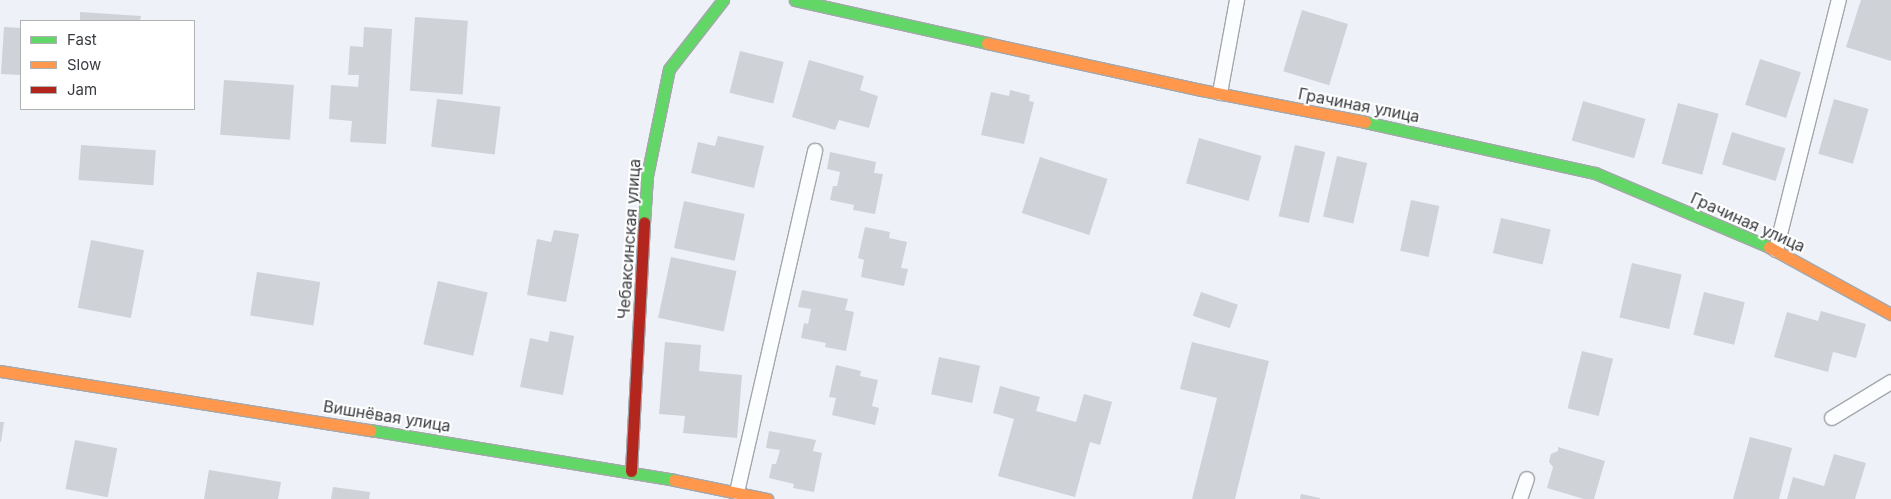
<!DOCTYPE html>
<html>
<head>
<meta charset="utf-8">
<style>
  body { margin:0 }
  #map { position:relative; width:1891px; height:499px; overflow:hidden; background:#eef2f8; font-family:Inter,sans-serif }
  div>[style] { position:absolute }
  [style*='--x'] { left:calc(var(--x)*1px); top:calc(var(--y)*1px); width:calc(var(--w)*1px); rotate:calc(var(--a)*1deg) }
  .building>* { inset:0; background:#cfd2d6; transform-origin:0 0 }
  .roads { filter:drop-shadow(1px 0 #a4a7ab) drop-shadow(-1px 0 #a4a7ab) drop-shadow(0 1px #a4a7ab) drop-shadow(0 -1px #a4a7ab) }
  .lane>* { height:14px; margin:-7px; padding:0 7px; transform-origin:7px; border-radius:7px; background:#fcfdfe }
  .fast>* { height:11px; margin:-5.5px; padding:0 5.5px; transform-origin:5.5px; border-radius:5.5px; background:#63d668 }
  .slow>* { height:11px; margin:-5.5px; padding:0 5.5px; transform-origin:5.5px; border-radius:5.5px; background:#ff974d }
  .jam>* { height:11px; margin:-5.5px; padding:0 5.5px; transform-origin:5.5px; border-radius:5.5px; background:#b3261e }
  span { translate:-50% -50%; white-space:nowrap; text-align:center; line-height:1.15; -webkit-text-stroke:4px #fff; paint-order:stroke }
  .street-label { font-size:16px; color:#383b3f }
  .legend { position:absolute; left:20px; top:20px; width:175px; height:90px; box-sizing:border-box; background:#fff; border:1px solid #afb1b2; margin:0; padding:6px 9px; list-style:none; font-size:15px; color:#383b3f }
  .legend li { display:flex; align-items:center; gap:10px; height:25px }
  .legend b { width:25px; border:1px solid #afb1b2 }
</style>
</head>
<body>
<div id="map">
  <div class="building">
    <div style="clip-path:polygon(1861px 0,1891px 0,1891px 61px,1846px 47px)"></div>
    <div style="left:1302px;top:10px;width:48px;height:64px;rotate:17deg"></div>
    <div style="clip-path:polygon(80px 12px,141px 16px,140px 21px,80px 21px)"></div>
    <div style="left:415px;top:17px;width:53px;height:74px;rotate:4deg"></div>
    <div style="clip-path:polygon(4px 27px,21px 28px,21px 75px,1px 74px)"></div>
    <div style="clip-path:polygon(364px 27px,392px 29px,386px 144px,350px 142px,352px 121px,329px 119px,331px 85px,358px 87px,359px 75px,348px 75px,350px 46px,363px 47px)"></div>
    <div style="left:740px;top:51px;width:45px;height:43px;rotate:14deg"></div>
    <div style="left:1760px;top:59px;width:43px;height:48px;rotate:18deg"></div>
    <div style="clip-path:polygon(809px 60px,864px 76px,860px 90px,878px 96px,869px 128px,839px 120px,835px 130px,792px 117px)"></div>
    <div style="left:224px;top:80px;width:70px;height:55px;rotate:4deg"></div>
    <div style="clip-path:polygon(1010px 90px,1030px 95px,1029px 101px,1034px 102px,1024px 144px,981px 135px,991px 92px,1009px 96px)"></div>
    <div style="left:437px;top:99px;width:64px;height:48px;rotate:7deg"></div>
    <div style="left:1834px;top:99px;width:36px;height:57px;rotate:16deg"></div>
    <div style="left:1583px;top:101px;width:65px;height:41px;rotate:16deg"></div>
    <div style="left:1678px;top:103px;width:42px;height:63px;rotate:15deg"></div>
    <div style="left:1732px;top:132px;width:56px;height:34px;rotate:17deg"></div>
    <div style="clip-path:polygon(718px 136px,764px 146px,754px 188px,691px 173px,698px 142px,715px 146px)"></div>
    <div style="left:1199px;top:138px;width:65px;height:47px;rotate:16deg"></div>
    <div style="left:81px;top:145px;width:75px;height:35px;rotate:4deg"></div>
    <div style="left:1295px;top:145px;width:31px;height:73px;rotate:13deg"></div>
    <div style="clip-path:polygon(830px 152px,876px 162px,874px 173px,883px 174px,875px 214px,853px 210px,854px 205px,830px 200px,833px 186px,837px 186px,840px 172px,827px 169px)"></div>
    <div style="left:1337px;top:156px;width:31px;height:62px;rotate:13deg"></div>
    <div style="left:1040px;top:157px;width:71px;height:59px;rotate:18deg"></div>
    <div style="left:1411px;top:200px;width:29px;height:52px;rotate:12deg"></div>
    <div style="left:684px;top:201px;width:62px;height:48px;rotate:12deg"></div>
    <div style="left:1501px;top:218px;width:51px;height:36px;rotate:13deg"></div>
    <div style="clip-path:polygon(865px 227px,890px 232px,889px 238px,907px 242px,901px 268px,908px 269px,904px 286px,861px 277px,864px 260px,858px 258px)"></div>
    <div style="clip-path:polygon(554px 230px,579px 234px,566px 302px,527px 295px,537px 239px,551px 242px)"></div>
    <div style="left:91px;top:240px;width:54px;height:69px;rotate:11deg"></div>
    <div style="left:671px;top:257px;width:67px;height:62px;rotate:12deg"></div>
    <div style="left:1632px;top:263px;width:51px;height:56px;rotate:13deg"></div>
    <div style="left:257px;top:272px;width:64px;height:44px;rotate:9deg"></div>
    <div style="left:438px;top:281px;width:51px;height:65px;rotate:13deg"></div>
    <div style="clip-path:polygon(802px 290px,848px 299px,845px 310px,854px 312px,846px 351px,825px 347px,826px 343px,801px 338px,804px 323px,808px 324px,811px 309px,798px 307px)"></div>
    <div style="left:1201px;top:292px;width:39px;height:25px;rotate:19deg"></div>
    <div style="left:1704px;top:292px;width:42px;height:44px;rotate:14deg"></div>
    <div style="clip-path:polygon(1821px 311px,1866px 324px,1856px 358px,1833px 352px,1828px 372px,1774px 357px,1787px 312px,1818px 321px)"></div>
    <div style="clip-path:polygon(550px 331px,574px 336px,563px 395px,520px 387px,530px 338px,548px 342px)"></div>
    <div style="clip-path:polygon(665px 342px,701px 345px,699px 371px,742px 375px,737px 438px,683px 433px,685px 416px,659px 414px)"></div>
    <div style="clip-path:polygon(1192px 342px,1269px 361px,1235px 499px,1192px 499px,1217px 398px,1180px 389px)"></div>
    <div style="left:1582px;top:351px;width:32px;height:59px;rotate:14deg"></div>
    <div style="left:939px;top:357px;width:42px;height:38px;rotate:12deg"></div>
    <div style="clip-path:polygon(836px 365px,861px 371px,860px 376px,878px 380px,872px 406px,879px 408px,875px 425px,832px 415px,836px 398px,829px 397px)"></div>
    <div style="clip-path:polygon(1000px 386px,1040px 397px,1036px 411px,1076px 422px,1084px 394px,1112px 402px,1100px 445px,1090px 442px,1075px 497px,998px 476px,1014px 419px,993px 413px)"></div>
    <div style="clip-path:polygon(0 422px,4px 422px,1px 442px,0 442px)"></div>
    <div style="clip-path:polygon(769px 431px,816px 440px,813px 451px,822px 453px,814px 492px,793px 488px,794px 484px,769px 478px,772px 464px,776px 464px,780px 450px,766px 448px)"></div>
    <div style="clip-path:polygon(1750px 437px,1792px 448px,1779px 499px,1733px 499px)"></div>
    <div style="left:75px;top:440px;width:43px;height:50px;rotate:11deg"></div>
    <div style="clip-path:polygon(1558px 447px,1605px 461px,1594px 499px,1584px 499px,1547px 488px,1553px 467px,1549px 462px,1551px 454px,1558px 451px)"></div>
    <div style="clip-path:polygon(1834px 454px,1866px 463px,1855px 499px,1787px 499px,1793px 477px,1824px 486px)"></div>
    <div style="clip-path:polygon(209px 470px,281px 482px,278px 499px,204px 499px)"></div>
    <div style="clip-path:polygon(333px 487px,370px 492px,369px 499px,331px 499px)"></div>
    <div style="clip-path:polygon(1301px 494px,1320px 498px,1320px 499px,1300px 499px)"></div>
  </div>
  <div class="roads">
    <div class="lane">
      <div style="--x:1220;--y:93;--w:95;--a:-79.6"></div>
      <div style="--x:1776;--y:250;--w:258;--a:-75.9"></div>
      <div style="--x:1832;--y:418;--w:69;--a:-31.4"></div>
      <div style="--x:737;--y:492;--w:350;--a:-77.1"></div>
      <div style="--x:1520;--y:499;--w:21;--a:-71"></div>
    </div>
    <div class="fast">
      <div style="--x:795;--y:0;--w:197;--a:12.6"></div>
      <div style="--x:1365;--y:122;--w:236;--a:12.5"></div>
      <div style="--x:1595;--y:173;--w:189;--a:23"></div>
      <div style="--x:644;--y:222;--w:46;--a:-86.3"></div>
      <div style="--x:647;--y:176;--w:109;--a:-78.4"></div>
      <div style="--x:669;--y:69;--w:88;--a:-52"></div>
      <div style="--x:370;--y:430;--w:308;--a:9.3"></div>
    </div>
    <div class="slow">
      <div style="--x:987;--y:43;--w:219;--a:12.4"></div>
      <div style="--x:1201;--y:90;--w:167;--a:11"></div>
      <div style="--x:1769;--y:247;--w:139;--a:28.8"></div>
      <div style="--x:0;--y:371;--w:375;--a:9.1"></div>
      <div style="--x:674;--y:480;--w:95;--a:11.5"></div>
    </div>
    <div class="jam">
      <div style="--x:631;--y:471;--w:249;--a:-87"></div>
    </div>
  </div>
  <div class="street-label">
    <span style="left:1359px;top:105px;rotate:11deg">Грачиная улица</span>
    <span style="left:1748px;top:222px;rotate:24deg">Грачиная улица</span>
    <span style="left:629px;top:239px;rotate:-86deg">Чебаксинская улица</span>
    <span style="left:387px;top:416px;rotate:9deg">Вишнёвая улица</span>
  </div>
  <ul class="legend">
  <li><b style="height:6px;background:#63d668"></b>Fast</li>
  <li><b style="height:6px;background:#ff974d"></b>Slow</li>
  <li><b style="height:6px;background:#b3261e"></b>Jam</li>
  </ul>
</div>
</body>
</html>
